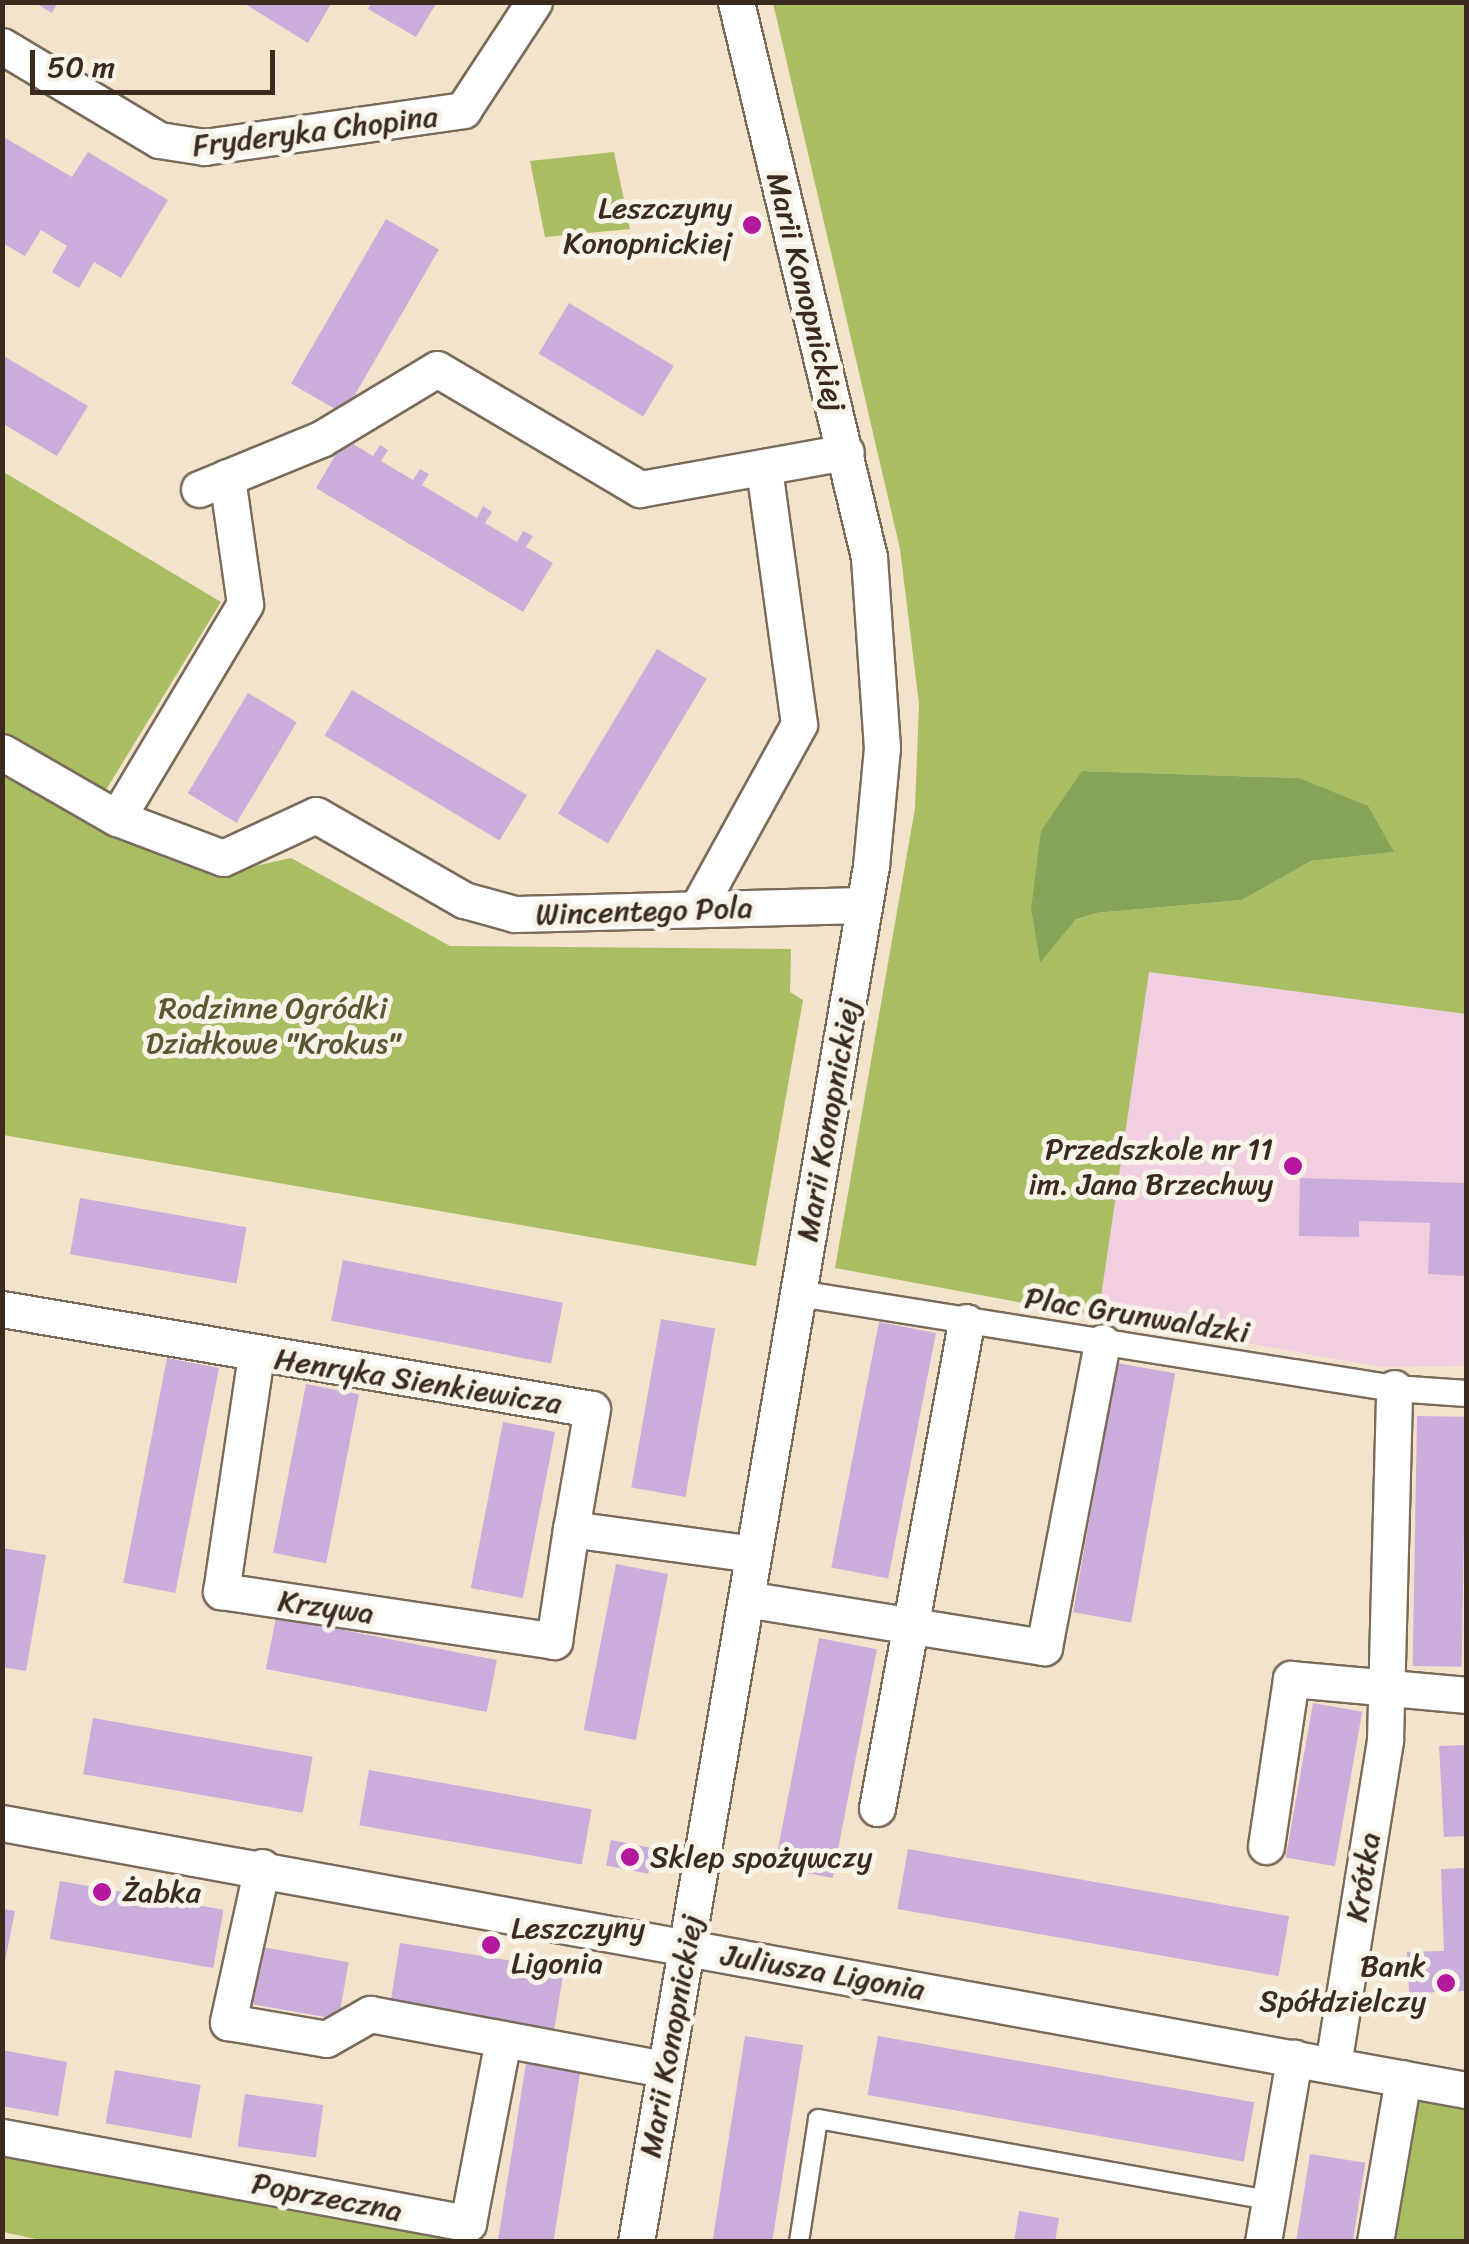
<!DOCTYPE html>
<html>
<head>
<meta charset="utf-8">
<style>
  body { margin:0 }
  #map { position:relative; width:1469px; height:2244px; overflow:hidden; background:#f3e3cb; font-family:Sriracha,sans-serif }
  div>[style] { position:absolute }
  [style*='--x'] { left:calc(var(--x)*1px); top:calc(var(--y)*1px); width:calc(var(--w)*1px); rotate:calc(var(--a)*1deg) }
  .built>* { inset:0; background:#f2cfe0 }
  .green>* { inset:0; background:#a9be63 }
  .forest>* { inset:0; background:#86a559 }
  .building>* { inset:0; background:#caadda; transform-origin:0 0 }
  .roads { filter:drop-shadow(2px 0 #7b6b5b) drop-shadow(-2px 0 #7b6b5b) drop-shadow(0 2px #7b6b5b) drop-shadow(0 -2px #7b6b5b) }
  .service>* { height:18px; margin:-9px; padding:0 9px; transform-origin:9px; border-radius:9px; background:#fff }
  .pedestrian>* { height:25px; margin:-12.5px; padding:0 12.5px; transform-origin:12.5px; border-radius:12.5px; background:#fff }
  .minor>* { height:35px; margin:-17.5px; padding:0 17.5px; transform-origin:17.5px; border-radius:17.5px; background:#fff }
  .dots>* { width:28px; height:28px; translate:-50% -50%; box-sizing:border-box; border:5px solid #f7f3e8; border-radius:50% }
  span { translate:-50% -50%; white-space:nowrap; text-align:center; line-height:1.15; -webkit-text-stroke:10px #f7f3e8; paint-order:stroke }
  .street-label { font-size:30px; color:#3b2a1e }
  .poi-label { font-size:30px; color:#3b2a1e }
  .right { translate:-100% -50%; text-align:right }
  .left { translate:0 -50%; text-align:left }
  .park-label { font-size:30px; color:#5c5633 }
  .frame { position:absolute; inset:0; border:5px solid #3b2a1e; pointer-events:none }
  .scale { position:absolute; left:30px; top:50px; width:245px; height:45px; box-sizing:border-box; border:5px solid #3b2a1e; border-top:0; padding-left:12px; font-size:30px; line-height:35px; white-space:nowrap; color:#3b2a1e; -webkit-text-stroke:8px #f7f3e8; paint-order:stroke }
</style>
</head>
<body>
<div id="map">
  <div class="built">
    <div style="clip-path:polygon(1148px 971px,1466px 1014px,1466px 1366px,1381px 1367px,1098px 1317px)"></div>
  </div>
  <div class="green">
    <div style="clip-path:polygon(evenodd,773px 3px,1466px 3px,1466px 1014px,1149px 972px,1098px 1317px,835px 1268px,915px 808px,919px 704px,900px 549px,773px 3px,1082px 771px,1299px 778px,1393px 852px,1311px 861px,1242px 900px,1096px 913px,1070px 922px,1040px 962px,1031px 910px,1082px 771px)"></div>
    <div style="clip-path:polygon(614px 152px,630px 229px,545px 237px,530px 161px)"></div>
    <div style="clip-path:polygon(2px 471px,221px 602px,104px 793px,3px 731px)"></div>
    <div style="clip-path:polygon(2px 768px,228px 872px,291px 858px,450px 946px,791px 949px,790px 992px,803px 1000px,756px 1266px,3px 1135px)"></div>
    <div style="clip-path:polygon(1410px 2100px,1466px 2109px,1466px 2241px,1384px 2242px)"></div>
    <div style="clip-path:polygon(2px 2148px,454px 2232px,457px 2241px,50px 2242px,3px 2232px)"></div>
  </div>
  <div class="forest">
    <div style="clip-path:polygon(1082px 771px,1299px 778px,1368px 806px,1394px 852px,1311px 861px,1242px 900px,1096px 913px,1075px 920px,1040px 963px,1031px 910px,1041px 831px)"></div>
  </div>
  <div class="building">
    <div style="clip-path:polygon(34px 2px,58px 2px,52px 13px)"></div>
    <div style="clip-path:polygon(242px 2px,332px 2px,308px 43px)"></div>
    <div style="clip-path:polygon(372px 2px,437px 2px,416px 37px,368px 9px)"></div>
    <div style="clip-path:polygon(2px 136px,72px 177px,88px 152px,168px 200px,121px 278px,94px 262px,79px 288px,52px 272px,67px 246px,41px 230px,25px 256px,2px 243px)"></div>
    <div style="left:386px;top:219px;width:61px;height:190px;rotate:30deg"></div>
    <div style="left:569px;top:303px;width:122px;height:59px;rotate:31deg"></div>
    <div style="clip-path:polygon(2px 355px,88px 406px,57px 456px,2px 423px)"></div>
    <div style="clip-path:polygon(345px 439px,373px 456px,380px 445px,388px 450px,381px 461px,413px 480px,420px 469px,429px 474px,422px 485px,477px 518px,483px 506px,492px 512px,485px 523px,517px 542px,523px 531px,533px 536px,526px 547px,553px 563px,523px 612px,316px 488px)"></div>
    <div style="left:657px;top:649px;width:58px;height:192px;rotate:31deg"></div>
    <div style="left:352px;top:690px;width:204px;height:53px;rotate:31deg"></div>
    <div style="left:248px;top:693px;width:57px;height:117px;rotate:31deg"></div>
    <div style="clip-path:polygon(1300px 1178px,1466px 1183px,1466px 1276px,1428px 1274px,1430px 1223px,1359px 1221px,1359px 1237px,1299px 1236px)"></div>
    <div style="left:80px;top:1198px;width:169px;height:57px;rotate:10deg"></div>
    <div style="left:343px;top:1260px;width:224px;height:62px;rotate:11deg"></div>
    <div style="left:661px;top:1319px;width:55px;height:171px;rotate:10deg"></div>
    <div style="left:879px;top:1322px;width:58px;height:250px;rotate:11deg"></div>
    <div style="left:167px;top:1358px;width:53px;height:229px;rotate:11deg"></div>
    <div style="left:1117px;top:1363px;width:59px;height:253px;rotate:10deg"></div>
    <div style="left:306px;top:1384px;width:54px;height:172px;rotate:11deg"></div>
    <div style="left:1417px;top:1416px;width:49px;height:250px;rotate:1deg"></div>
    <div style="left:503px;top:1422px;width:53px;height:169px;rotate:11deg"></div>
    <div style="clip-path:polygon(2px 1548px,46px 1555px,26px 1671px,2px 1667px)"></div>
    <div style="left:616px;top:1564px;width:53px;height:169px;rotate:11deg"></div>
    <div style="left:276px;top:1617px;width:225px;height:53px;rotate:11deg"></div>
    <div style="left:819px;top:1638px;width:59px;height:233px;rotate:11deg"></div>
    <div style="left:1313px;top:1703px;width:50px;height:157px;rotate:10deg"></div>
    <div style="left:93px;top:1718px;width:223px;height:57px;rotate:10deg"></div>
    <div style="clip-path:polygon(1466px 1745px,1466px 1836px,1444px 1837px,1439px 1746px)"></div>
    <div style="left:369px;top:1770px;width:226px;height:56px;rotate:10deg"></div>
    <div style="left:611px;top:1840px;width:43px;height:26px;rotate:11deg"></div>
    <div style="left:908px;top:1849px;width:387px;height:61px;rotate:10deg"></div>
    <div style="clip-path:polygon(1466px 1868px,1466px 1991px,1409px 1993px,1407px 1952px,1444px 1951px,1441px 1869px)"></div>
    <div style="left:60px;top:1881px;width:166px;height:59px;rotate:10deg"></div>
    <div style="clip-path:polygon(3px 1909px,15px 1911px,4px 1966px,3px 1966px)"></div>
    <div style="left:400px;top:1943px;width:166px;height:61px;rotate:9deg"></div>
    <div style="left:262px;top:1947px;width:88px;height:58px;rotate:10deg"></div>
    <div style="left:745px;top:2036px;width:59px;height:208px;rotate:9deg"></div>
    <div style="left:878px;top:2036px;width:382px;height:60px;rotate:10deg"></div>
    <div style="clip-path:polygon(2px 2050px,67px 2062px,58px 2116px,2px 2106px)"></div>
    <div style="left:527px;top:2057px;width:55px;height:188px;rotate:9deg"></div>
    <div style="left:115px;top:2070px;width:87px;height:54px;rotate:10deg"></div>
    <div style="left:245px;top:2094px;width:79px;height:53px;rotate:8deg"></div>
    <div style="left:1310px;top:2154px;width:56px;height:89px;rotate:9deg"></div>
    <div style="clip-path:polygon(1019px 2211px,1059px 2218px,1055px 2242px,1014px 2242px)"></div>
  </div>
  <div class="roads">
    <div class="service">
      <div style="--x:799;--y:2242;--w:124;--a:-81.2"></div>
      <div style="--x:818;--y:2119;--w:459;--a:10.2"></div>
    </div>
    <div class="pedestrian">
      <div style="--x:798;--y:1293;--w:604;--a:9.06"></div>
      <div style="--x:1394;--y:1388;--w:72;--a:4"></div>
    </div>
    <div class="minor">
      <div style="--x:2;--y:46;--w:183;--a:30.9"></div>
      <div style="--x:159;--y:140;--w:46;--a:8.8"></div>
      <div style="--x:204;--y:147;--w:262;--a:-8.1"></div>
      <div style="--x:463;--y:110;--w:129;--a:-56.7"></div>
      <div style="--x:199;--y:489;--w:132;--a:-22.3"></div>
      <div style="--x:321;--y:439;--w:135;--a:-31.1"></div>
      <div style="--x:437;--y:369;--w:236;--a:30.6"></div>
      <div style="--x:640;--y:489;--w:209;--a:-10.2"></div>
      <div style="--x:2;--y:752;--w:133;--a:29.9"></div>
      <div style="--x:117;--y:818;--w:113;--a:20.7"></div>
      <div style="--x:223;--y:858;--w:102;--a:-24.8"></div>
      <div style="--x:316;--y:815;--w:171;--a:29.9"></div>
      <div style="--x:464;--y:900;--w:53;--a:15.4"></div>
      <div style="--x:515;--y:914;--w:349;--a:-1.5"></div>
      <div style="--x:117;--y:818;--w:249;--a:-59.1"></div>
      <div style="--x:245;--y:604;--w:128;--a:-98.1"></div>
      <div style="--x:697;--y:909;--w:211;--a:-61.1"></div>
      <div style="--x:799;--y:724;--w:259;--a:-97.8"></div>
      <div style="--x:2;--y:1309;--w:598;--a:9.62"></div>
      <div style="--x:592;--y:1409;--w:122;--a:99.9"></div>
      <div style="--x:571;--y:1529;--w:184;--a:7.8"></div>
      <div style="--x:256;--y:1355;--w:239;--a:98.4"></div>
      <div style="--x:221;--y:1591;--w:337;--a:8.5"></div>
      <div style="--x:554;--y:1641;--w:113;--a:-81.4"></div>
      <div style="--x:746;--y:1599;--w:302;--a:9.2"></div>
      <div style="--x:1044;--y:1647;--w:310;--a:-79.2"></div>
      <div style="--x:877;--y:1808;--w:494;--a:-79.6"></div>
      <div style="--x:2;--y:1823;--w:1488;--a:10.34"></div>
      <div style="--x:1266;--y:1846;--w:169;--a:-81.5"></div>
      <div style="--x:1291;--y:1679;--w:176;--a:5.2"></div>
      <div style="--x:262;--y:1867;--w:159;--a:102.4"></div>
      <div style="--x:228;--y:2022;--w:99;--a:9.8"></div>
      <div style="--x:326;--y:2039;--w:51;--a:-29.6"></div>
      <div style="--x:370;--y:2014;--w:300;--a:10.6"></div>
      <div style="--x:1333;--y:2065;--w:329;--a:-80.9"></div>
      <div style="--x:1385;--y:1740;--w:352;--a:-88.5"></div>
      <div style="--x:2;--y:2137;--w:474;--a:10.5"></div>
      <div style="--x:468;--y:2223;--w:186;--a:-79.2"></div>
      <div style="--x:636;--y:2242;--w:1396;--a:-80.31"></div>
      <div style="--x:871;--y:866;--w:119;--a:-84.7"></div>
      <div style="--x:882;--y:748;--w:191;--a:-93.9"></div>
      <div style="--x:869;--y:557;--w:571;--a:-103.48"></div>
      <div style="--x:1263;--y:2242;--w:187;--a:-80.4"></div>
      <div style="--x:1375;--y:2242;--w:166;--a:-80.3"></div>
    </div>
  </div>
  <div class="dots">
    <div style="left:752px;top:225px;background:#b5179e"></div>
    <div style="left:1293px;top:1166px;background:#b5179e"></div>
    <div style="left:630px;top:1857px;background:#b5179e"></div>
    <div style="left:102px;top:1892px;background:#b5179e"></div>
    <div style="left:491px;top:1945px;background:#b5179e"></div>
    <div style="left:1446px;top:1983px;background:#b5179e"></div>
  </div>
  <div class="street-label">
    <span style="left:315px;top:131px;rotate:-7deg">Fryderyka Chopina</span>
    <span style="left:806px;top:292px;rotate:76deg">Marii Konopnickiej</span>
    <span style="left:644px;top:911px;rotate:-2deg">Wincentego Pola</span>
    <span style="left:828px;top:1120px;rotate:-80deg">Marii Konopnickiej</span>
    <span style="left:1137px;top:1315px;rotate:9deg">Plac Grunwaldzki</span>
    <span style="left:418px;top:1381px;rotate:9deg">Henryka Sienkiewicza</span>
    <span style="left:326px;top:1607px;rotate:8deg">Krzywa</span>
    <span style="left:1363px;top:1877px;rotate:-81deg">Krótka</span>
    <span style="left:823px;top:1972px;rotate:10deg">Juliusza Ligonia</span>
    <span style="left:671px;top:2036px;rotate:-80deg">Marii Konopnickiej</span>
    <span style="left:327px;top:2197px;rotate:11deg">Poprzeczna</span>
  </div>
  <div class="poi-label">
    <span class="right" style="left:732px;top:225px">Leszczyny<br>Konopnickiej</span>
    <span class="right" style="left:1273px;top:1166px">Przedszkole nr 11<br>im. Jana Brzechwy</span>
    <span class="left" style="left:650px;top:1857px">Sklep spożywczy</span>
    <span class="left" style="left:122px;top:1892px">Żabka</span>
    <span class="left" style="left:511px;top:1945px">Leszczyny<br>Ligonia</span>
    <span class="right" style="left:1426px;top:1983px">Bank<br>Spółdzielczy</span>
  </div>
  <div class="park-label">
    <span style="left:273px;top:1025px">Rodzinne Ogródki<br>Działkowe "Krokus"</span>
  </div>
  <div class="frame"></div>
  <div class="scale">50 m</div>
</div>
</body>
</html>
